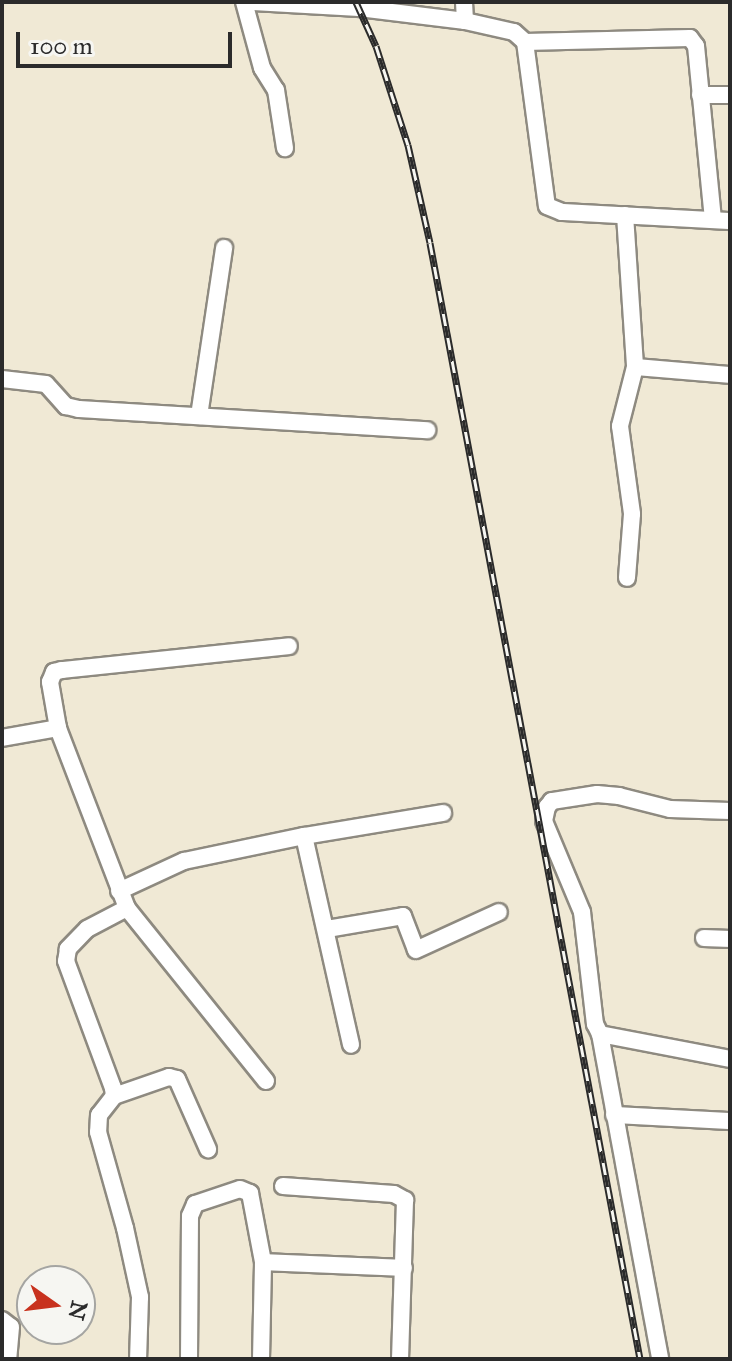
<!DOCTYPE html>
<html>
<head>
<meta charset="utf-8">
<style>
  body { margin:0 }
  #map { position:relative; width:732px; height:1361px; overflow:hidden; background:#f0e9d5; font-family:"IM FELL Great Primer",serif }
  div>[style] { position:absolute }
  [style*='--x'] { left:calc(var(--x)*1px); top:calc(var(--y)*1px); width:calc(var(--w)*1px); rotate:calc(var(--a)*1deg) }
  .roads { filter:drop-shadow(2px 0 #8e8a80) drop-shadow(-2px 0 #8e8a80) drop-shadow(0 2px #8e8a80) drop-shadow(0 -2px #8e8a80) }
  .street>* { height:16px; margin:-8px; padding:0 8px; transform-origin:8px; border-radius:8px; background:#fff }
  .rail>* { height:7px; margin-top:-3.5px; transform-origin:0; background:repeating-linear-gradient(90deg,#f6f6f2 0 12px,#2b2b2b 0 24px); box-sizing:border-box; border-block:2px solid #2b2b2b }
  span { translate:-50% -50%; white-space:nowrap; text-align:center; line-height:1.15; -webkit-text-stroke:6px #f6f6f2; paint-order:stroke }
  .frame { position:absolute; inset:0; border:4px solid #2b2b2b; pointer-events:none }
  .north { position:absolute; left:16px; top:1265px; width:80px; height:80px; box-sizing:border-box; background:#f6f6f2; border:2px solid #a5a5a2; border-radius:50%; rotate:104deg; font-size:22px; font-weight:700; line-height:32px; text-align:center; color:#2b2b2b }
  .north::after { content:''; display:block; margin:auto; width:28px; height:36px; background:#c8321e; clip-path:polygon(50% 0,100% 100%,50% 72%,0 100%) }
  .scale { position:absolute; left:16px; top:32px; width:216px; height:36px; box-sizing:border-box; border:4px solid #2b2b2b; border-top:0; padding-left:10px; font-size:24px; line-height:28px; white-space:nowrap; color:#2b2b2b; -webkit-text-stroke:6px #f6f6f2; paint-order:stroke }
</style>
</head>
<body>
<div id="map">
  <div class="roads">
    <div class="street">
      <div style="--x:244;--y:2;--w:68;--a:74.7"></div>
      <div style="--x:262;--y:68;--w:26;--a:58"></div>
      <div style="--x:276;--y:90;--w:59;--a:81.2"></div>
      <div style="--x:253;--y:2;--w:106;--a:3.2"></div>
      <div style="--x:359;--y:8;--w:107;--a:7"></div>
      <div style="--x:464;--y:2;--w:19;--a:87"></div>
      <div style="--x:465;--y:21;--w:50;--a:12.7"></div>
      <div style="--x:514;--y:32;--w:15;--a:42"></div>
      <div style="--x:525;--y:42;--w:165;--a:82.4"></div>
      <div style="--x:547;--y:206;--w:16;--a:22"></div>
      <div style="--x:562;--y:212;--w:168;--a:3.1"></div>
      <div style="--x:525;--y:42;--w:165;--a:-1.4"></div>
      <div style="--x:690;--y:38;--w:10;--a:53"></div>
      <div style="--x:696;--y:46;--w:174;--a:84.4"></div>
      <div style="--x:700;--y:95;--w:30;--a:0"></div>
      <div style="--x:625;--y:215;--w:152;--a:86.2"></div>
      <div style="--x:635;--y:367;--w:61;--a:104.3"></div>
      <div style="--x:620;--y:426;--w:89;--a:82.2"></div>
      <div style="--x:632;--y:514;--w:64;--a:94.5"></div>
      <div style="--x:635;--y:367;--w:95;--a:4.8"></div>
      <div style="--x:2;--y:379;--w:44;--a:6.5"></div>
      <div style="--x:46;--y:384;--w:30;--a:48"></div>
      <div style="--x:66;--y:406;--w:13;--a:13"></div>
      <div style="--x:79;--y:409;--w:349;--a:3.5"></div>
      <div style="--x:199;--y:416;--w:170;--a:-81.5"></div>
      <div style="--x:2;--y:738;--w:57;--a:-10.1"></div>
      <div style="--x:730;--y:811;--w:60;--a:-178.1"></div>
      <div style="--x:670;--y:809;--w:53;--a:-165.7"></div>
      <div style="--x:619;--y:796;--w:22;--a:-175"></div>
      <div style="--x:597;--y:794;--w:46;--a:171.2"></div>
      <div style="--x:552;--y:801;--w:8;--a:130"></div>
      <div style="--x:547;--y:807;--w:14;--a:102"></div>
      <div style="--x:544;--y:821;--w:99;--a:67.3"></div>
      <div style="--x:582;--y:912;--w:113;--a:83.4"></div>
      <div style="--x:595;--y:1024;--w:11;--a:63"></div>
      <div style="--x:600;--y:1034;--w:132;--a:10.9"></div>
      <div style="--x:304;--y:836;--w:141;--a:-9.4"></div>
      <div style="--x:119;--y:891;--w:72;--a:-24.8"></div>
      <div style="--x:184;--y:861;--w:123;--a:-11.8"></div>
      <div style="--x:304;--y:836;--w:214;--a:77.3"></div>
      <div style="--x:127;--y:908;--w:45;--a:152.3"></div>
      <div style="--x:87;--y:929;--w:28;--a:134"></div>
      <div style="--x:68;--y:949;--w:12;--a:99"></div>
      <div style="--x:66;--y:961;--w:135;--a:69.7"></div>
      <div style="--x:113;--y:1088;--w:8;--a:83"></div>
      <div style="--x:114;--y:1096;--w:24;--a:128"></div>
      <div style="--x:99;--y:1115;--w:17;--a:93"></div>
      <div style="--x:98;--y:1132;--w:100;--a:74.3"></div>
      <div style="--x:125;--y:1228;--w:71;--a:77.7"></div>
      <div style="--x:140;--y:1297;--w:62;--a:91.8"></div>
      <div style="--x:327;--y:929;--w:77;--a:-9.7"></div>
      <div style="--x:403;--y:916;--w:36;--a:69"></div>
      <div style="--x:416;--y:950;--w:91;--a:-24.6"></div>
      <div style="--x:704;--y:938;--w:26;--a:2"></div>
      <div style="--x:600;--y:1034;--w:330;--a:79.5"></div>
      <div style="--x:266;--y:1081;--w:222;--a:-128.8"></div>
      <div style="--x:127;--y:908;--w:193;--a:-111"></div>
      <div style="--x:58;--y:728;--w:47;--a:-99.9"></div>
      <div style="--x:50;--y:682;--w:11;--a:-68"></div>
      <div style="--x:54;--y:672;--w:8;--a:-14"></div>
      <div style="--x:62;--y:670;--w:228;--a:-6"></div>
      <div style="--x:114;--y:1096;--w:58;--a:-19.1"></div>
      <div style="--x:169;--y:1077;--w:8;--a:14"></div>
      <div style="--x:177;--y:1079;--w:77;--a:66.1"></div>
      <div style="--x:614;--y:1115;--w:116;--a:3"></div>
      <div style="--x:283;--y:1186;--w:111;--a:4.1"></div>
      <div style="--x:394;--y:1194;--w:13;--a:29"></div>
      <div style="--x:405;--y:1200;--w:159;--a:91.8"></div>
      <div style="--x:2;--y:1320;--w:11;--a:38"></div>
      <div style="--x:11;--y:1327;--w:32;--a:95"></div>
      <div style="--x:189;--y:1359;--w:143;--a:-89.6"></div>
      <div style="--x:190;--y:1216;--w:13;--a:-67"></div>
      <div style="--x:195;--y:1204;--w:47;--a:-18.4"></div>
      <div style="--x:240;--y:1189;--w:11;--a:22"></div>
      <div style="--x:250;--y:1193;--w:70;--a:79.3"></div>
      <div style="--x:261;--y:1359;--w:97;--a:-88.8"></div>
      <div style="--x:263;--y:1262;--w:141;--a:2.4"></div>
    </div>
  </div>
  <div class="rail">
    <div style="--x:356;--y:2;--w:48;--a:65.6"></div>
    <div style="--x:376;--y:46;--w:104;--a:72.1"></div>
    <div style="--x:408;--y:145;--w:100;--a:77.3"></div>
    <div style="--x:430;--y:243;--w:1136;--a:79.34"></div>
  </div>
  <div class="frame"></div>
  <div class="north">N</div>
  <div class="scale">100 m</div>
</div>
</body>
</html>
